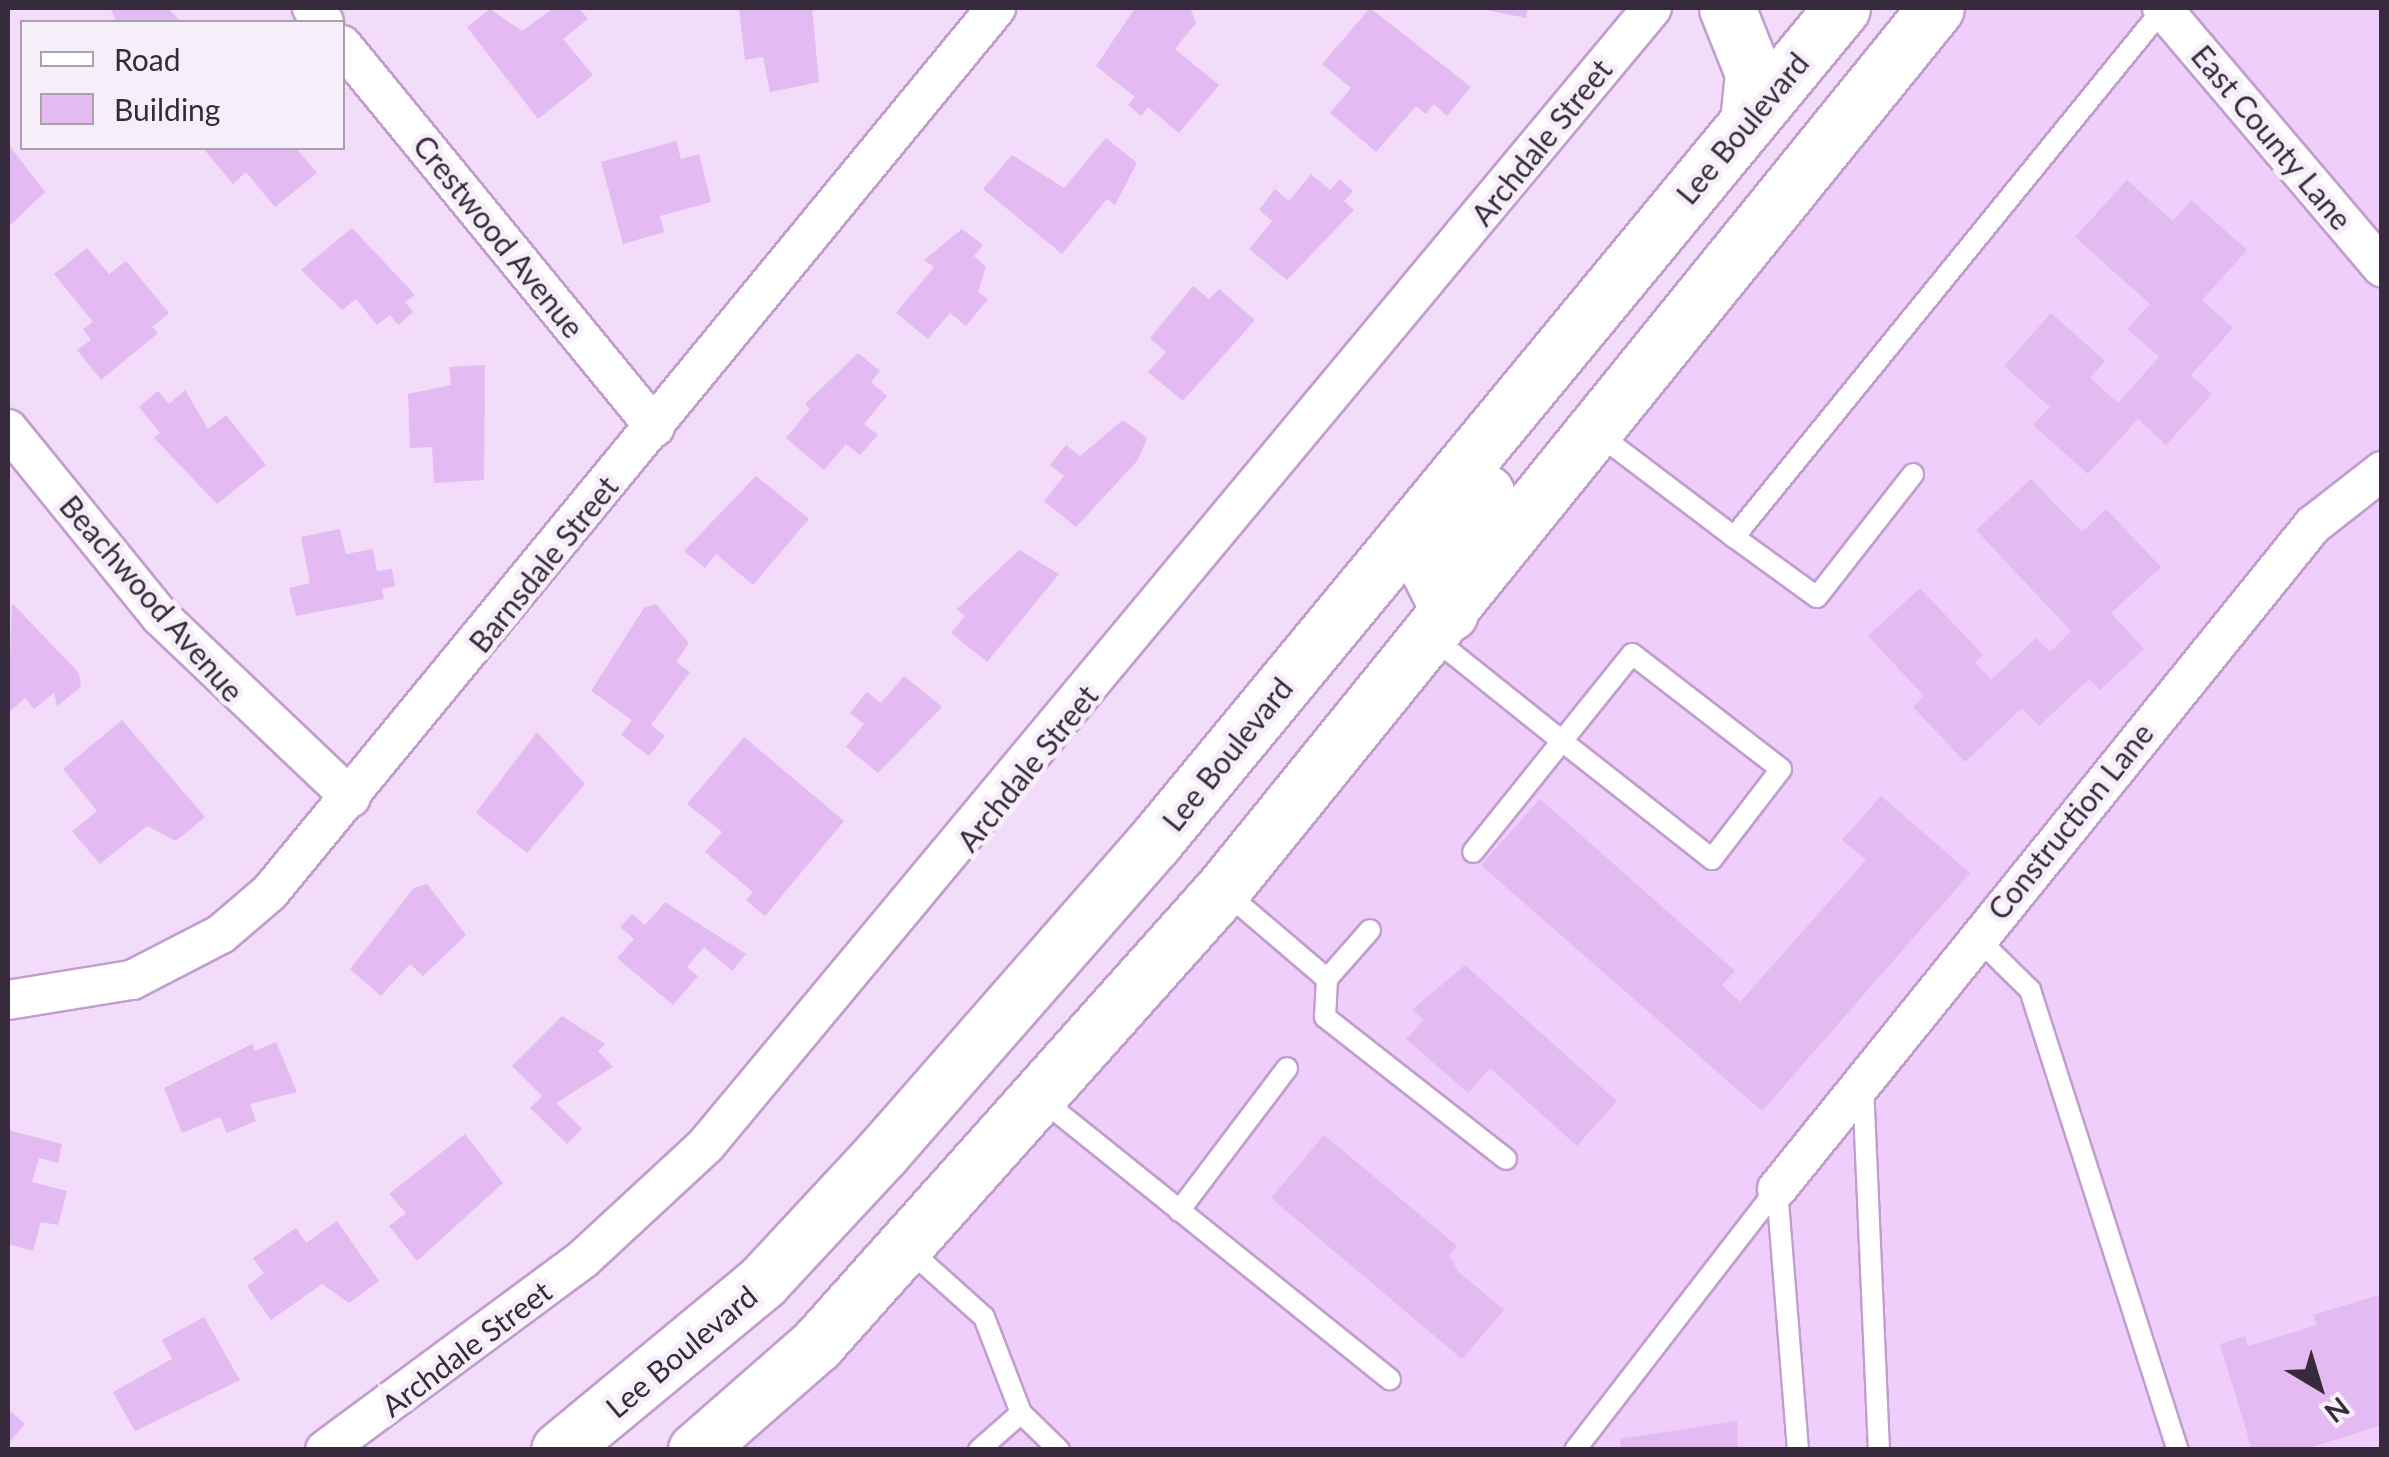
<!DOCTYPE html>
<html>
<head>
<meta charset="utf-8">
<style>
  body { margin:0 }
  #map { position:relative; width:2389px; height:1457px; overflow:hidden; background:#f2dcfa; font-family:Lato,sans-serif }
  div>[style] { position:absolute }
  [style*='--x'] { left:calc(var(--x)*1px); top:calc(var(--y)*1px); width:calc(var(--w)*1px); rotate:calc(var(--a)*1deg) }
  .built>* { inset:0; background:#efcefb }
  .building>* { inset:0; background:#e3baf2 }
  .roads { filter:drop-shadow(2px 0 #c19ece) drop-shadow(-2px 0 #c19ece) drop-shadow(0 2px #c19ece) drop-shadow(0 -2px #c19ece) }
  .service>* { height:20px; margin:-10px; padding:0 10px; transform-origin:10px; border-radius:10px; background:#fff }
  .minor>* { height:38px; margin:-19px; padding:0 19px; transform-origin:19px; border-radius:19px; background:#fff }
  .secondary>* { height:55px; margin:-27.5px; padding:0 27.5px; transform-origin:27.5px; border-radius:27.5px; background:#fff }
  span { translate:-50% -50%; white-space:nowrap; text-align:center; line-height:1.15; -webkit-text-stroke:10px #f6eff9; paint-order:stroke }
  .street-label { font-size:30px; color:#382a3d }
  .frame { position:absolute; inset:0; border:10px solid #382a3d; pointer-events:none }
  .legend { position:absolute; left:20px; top:20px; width:325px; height:130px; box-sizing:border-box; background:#f6eff9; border:2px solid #aaa0ae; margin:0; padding:12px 18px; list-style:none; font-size:30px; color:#382a3d }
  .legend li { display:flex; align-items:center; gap:20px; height:50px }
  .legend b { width:50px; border:2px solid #aaa0ae }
  .north { position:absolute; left:2269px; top:1337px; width:100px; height:100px; -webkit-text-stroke:8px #f6eff9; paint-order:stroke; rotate:142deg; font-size:28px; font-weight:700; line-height:40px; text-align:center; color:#382a3d }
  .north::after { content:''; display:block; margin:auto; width:35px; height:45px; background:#382a3d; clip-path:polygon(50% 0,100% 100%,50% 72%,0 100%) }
</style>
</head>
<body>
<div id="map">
  <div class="built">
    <div style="clip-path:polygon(1965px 8px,2381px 8px,2381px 1449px,732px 1450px,1479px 618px)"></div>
  </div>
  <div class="building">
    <div style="clip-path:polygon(110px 8px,168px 8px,181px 22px,117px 22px)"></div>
    <div style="clip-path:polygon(554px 8px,579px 8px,588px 19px,563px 39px,593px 75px,538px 119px,467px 27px,490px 9px,522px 31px)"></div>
    <div style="clip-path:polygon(739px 8px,812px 8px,819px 82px,770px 92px,763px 57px,745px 60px)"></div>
    <div style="clip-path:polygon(1135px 8px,1190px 8px,1196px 23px,1175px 49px,1219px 85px,1179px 133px,1148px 107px,1141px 116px,1128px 105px,1135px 97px,1096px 66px)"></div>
    <div style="clip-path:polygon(1370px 8px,1471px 87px,1447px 116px,1434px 104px,1426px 114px,1416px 106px,1376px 152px,1330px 113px,1351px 88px,1322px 64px)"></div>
    <div style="clip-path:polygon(1477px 8px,1528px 8px,1526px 18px)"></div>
    <div style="clip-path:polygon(1106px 138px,1137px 163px,1115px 205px,1107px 199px,1062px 254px,983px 189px,1012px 155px,1064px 188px)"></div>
    <div style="clip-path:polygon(676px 141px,681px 159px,699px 154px,711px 202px,660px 216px,664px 232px,623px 244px,601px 162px)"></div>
    <div style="clip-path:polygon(8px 144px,45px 192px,8px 227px)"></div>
    <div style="clip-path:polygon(203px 148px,296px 148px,317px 173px,275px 207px,246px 172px,233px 184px)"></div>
    <div style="clip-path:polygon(1311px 174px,1330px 190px,1340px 179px,1353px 191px,1344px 201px,1354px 210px,1287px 280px,1249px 249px,1272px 221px,1259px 210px,1275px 189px,1289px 201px)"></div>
    <div style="clip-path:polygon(2127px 180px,2173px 221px,2191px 200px,2247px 250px,2202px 300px,2233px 328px,2191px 375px,2212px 394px,2166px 445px,2138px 419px,2088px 474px,2033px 425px,2050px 407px,2004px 366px,2051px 313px,2105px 361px,2090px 378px,2118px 403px,2159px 357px,2127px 329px,2150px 304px,2075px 237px)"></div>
    <div style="clip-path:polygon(352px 228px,415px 295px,405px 302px,413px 312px,398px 325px,390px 315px,377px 325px,356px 299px,342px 310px,301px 270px)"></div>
    <div style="clip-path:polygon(962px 229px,983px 245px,974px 256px,986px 267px,978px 292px,988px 299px,966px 326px,950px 313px,928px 339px,896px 313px,934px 267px,924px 260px)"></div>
    <div style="clip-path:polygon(87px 248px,109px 274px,126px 261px,169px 313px,152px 327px,158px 333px,101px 380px,77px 350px,91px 340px,83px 329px,93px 322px,54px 274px)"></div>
    <div style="clip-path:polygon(1193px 286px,1209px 299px,1219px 289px,1255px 320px,1183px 401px,1148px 372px,1166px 352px,1150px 338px)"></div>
    <div style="clip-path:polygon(858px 353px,880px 371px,871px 382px,887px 396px,864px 424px,878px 435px,860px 455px,846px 444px,824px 470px,786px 438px,810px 409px,805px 404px)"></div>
    <div style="clip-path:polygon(485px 365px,484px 480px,434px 483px,432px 447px,410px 448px,408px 394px,451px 385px,449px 367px)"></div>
    <div style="clip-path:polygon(185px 390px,208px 429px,226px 415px,266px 465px,217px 504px,154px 438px,160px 433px,139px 407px,158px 391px,169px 404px)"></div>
    <div style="clip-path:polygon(1123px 420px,1147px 438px,1138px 460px,1076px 527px,1044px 501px,1064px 476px,1050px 465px,1066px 445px,1080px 456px)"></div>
    <div style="clip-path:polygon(756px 476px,809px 519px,753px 585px,716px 554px,705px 568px,684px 551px)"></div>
    <div style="clip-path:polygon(2031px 479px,2082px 532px,2106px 509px,2161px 567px,2111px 613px,2144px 649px,2100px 690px,2089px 679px,2039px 726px,2022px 708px,1965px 762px,1913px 707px,1924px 696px,1868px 636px,1920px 588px,1983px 655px,1975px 662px,1991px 680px,2036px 638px,2050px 652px,2071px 631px,1976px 530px)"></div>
    <div style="clip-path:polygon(340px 529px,346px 554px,373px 549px,377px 571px,392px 569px,395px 586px,382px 589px,384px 599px,296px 616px,289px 588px,310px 583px,301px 537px)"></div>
    <div style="clip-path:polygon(1019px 550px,1059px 574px,987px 662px,951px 633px,965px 616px,957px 609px)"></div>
    <div style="clip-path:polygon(12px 603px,79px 673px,81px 687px,57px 706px,54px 693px,34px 709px,25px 698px,8px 713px)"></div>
    <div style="clip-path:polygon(656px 604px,689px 643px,676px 662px,690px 672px,651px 725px,665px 736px,649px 756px,621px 735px,632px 720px,591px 691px,644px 608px)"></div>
    <div style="clip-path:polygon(904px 676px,942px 707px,878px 773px,846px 747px,864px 724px,850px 713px,867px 692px,881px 703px)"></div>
    <div style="clip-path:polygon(122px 720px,205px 817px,176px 841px,147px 826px,100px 864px,72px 831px,97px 811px,63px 769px)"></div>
    <div style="clip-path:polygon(537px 732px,585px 784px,527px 853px,476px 813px)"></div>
    <div style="clip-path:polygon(744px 737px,844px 821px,765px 916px,746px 900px,753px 892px,705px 852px,722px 832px,687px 804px)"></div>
    <div style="clip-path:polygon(1881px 796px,1970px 873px,1762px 1111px,1481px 865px,1540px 799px,1735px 971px,1722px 985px,1740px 1002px,1866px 860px,1842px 840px)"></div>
    <div style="clip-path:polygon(427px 884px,466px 935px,423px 976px,410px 964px,381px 996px,350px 969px,414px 888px)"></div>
    <div style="clip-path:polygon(665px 902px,746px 954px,732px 971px,704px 947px,687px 967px,698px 976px,673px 1005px,617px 958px,634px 939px,620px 927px,632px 914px,645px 925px)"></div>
    <div style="clip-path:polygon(1465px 965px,1617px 1101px,1577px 1146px,1490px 1068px,1468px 1093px,1406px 1039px,1424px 1020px,1412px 1010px)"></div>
    <div style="clip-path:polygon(562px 1016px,605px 1044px,598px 1051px,613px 1067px,556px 1103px,582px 1129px,567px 1144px,530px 1108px,542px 1096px,512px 1066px)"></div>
    <div style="clip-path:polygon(276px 1042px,297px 1092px,250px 1104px,256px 1121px,227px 1133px,220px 1117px,182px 1133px,164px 1088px,252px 1044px,255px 1051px)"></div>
    <div style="clip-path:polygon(8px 1130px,62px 1144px,58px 1163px,39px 1158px,32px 1182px,67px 1191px,58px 1225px,41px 1222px,33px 1251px,8px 1244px)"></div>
    <div style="clip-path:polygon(465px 1134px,503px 1183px,417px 1261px,389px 1226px,406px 1213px,389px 1194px)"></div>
    <div style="clip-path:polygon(1324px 1135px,1457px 1246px,1449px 1256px,1459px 1272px,1504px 1310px,1462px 1359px,1271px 1198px)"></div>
    <div style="clip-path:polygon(337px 1221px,379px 1281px,349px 1303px,322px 1284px,271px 1320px,247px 1286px,264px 1273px,253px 1258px,296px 1228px,306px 1243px)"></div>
    <div style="clip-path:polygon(2382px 1294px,2382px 1425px,2302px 1450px,2252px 1450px,2220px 1344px,2245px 1336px,2248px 1346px,2317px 1325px,2313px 1315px)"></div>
    <div style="clip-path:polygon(204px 1317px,240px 1380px,135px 1431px,113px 1392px,172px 1359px,162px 1340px)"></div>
    <div style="clip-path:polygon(8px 1409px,25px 1424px,8px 1444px)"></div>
    <div style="clip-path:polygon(1737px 1421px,1738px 1450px,1621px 1450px,1620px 1439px)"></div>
  </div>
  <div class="roads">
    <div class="service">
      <div style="--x:1597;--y:433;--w:172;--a:37.2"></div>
      <div style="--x:1734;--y:537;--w:680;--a:-50.91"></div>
      <div style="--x:1734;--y:537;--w:102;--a:35.9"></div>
      <div style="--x:1817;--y:597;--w:156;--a:-52"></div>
      <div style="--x:1431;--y:638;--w:26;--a:36"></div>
      <div style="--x:1452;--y:653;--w:141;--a:38.7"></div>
      <div style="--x:1562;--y:741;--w:191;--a:38.2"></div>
      <div style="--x:1712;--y:859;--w:113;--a:-52.5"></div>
      <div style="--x:1781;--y:769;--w:188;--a:-142.3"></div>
      <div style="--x:1632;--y:654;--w:112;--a:128.8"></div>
      <div style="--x:1562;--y:741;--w:142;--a:128.7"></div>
      <div style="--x:1224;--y:891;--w:135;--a:40.5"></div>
      <div style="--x:1327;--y:979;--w:38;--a:93"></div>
      <div style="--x:1325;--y:1017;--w:230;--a:38.1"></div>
      <div style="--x:1975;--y:936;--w:77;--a:44.5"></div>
      <div style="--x:2030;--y:990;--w:483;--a:72.2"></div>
      <div style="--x:1327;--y:979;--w:65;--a:-48.7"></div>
      <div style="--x:1863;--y:1085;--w:365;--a:87.5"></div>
      <div style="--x:1040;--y:1098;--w:449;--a:38.8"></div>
      <div style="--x:1777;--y:1189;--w:262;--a:85.4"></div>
      <div style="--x:1179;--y:1211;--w:179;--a:-52.9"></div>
      <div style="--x:907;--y:1248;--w:103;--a:41.9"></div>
      <div style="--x:984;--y:1317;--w:103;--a:68.9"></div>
      <div style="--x:1021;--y:1413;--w:53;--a:44.2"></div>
      <div style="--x:979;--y:1450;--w:56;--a:-41.4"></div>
      <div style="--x:1575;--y:1450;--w:330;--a:-52.3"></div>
    </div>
    <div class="minor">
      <div style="--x:312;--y:8;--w:18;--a:49"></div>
      <div style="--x:2162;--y:8;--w:340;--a:49.7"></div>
      <div style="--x:342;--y:45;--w:494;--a:50.7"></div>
      <div style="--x:8;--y:429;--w:242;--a:50.9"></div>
      <div style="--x:161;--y:617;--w:262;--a:43.6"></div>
      <div style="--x:8;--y:1000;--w:126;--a:-9.2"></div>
      <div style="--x:132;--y:980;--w:100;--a:-27.3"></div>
      <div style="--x:221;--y:934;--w:65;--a:-40.6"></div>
      <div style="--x:270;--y:892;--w:1144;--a:-50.6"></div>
      <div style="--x:1777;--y:1189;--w:853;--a:-51.09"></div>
      <div style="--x:2313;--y:525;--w:88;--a:-38"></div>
      <div style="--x:325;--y:1450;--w:321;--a:-36.5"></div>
      <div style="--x:583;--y:1259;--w:168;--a:-42.8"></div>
      <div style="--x:706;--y:1145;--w:1479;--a:-50.24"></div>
    </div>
    <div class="secondary">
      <div style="--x:1727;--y:8;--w:70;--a:68.2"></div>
      <div style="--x:1753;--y:73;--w:48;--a:95.9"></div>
      <div style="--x:1450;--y:613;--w:47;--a:-116.6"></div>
      <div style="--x:1429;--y:571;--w:97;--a:-53.8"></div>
      <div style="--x:559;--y:1450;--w:265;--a:-39.6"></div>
      <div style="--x:763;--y:1281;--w:175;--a:-47.1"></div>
      <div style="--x:882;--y:1153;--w:416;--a:-48.8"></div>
      <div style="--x:1156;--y:840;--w:1078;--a:-50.49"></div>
      <div style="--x:696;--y:1450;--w:161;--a:-41.2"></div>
      <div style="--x:817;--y:1344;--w:610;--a:-48.26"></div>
      <div style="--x:1223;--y:889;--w:1133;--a:-51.02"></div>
    </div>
  </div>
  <div class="street-label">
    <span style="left:1742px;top:128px;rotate:-50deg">Lee Boulevard</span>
    <span style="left:2272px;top:137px;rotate:50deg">East County Lane</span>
    <span style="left:1541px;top:142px;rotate:-51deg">Archdale Street</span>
    <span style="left:499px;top:236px;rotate:51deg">Crestwood Avenue</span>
    <span style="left:543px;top:564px;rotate:-51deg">Barnsdale Street</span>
    <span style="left:152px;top:598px;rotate:49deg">Beachwood Avenue</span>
    <span style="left:1227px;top:754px;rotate:-51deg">Lee Boulevard</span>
    <span style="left:1027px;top:768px;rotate:-51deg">Archdale Street</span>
    <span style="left:2070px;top:821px;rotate:-51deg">Construction Lane</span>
    <span style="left:466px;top:1348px;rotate:-37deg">Archdale Street</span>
    <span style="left:681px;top:1351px;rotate:-40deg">Lee Boulevard</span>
  </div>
  <div class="frame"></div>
  <ul class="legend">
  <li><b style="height:12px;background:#fff"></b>Road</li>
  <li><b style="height:28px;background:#e3baf2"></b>Building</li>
  </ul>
  <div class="north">N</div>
</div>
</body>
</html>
